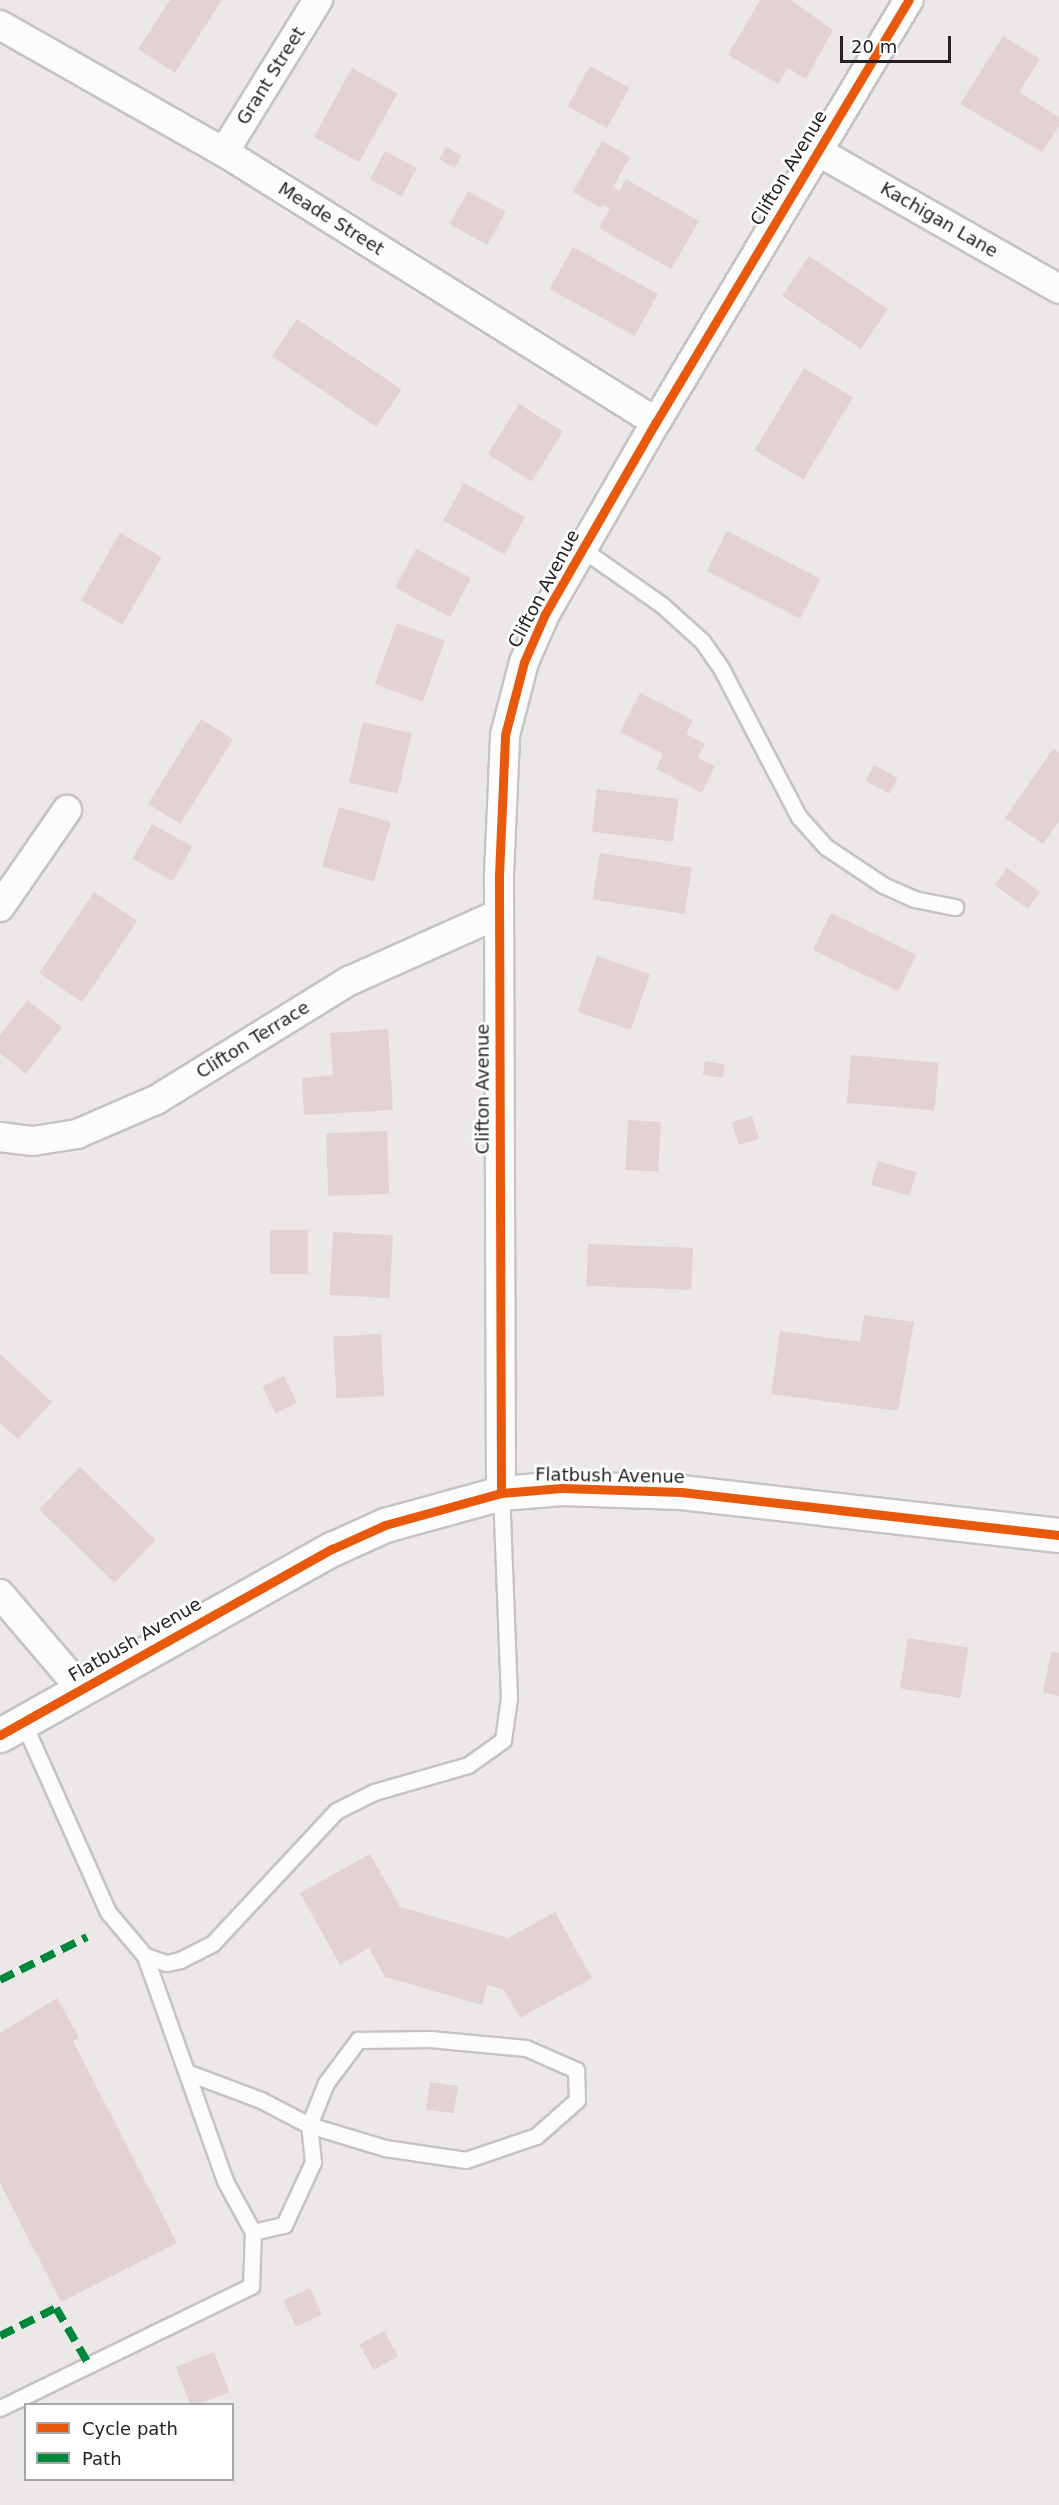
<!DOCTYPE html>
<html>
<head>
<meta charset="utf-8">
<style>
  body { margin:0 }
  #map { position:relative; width:1059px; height:2505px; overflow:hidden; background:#ede8e8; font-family:"DejaVu Sans",sans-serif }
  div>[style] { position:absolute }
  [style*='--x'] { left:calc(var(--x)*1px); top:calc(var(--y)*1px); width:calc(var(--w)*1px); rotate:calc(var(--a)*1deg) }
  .building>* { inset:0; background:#e3d1d4; transform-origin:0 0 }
  .roads { filter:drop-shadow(2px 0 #c7c3c4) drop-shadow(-2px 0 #c7c3c4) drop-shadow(0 2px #c7c3c4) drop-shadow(0 -2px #c7c3c4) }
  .service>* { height:15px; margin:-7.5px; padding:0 7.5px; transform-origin:7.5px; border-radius:7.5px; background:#fcfcfc }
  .minor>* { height:28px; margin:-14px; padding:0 14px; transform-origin:14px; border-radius:14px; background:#fcfcfc }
  .primary>* { height:33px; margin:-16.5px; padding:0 16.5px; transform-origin:16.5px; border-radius:16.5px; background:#fcfcfc }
  .quiet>* { height:8px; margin-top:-4px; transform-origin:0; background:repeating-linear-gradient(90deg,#00873e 0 15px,transparent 0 23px) }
  .cycleway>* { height:9px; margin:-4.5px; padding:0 4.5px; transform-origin:4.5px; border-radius:4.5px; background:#e8590c }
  span { translate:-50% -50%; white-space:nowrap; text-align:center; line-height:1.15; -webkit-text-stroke:5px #fff; paint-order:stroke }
  .street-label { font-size:18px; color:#232121 }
  .legend { position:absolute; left:24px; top:2403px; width:210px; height:78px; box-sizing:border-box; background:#fff; border:2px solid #a7a6a6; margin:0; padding:8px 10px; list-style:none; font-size:18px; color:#232121 }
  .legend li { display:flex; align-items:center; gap:12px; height:30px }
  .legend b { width:30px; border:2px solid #a7a6a6 }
  .scale { position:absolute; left:840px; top:36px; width:111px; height:27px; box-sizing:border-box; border:3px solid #232121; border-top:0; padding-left:8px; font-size:18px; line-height:21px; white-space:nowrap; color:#232121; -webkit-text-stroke:4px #fff; paint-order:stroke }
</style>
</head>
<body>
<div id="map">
  <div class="building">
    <div style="clip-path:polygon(170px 0,222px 0,175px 73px,138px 49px)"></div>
    <div style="clip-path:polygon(760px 0,791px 0,833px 30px,806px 79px,788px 68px,778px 84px,728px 55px)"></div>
    <div style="clip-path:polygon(1003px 36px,1040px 59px,1019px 92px,1059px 117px,1059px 126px,1042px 152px,960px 104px)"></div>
    <div style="left:590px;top:66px;width:45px;height:46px;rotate:29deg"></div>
    <div style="left:352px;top:68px;width:52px;height:79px;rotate:29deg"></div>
    <div style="clip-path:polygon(602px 141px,630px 157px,613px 187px,619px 191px,626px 179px,699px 221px,671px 269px,599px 228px,610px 208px,603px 205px,601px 208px,573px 192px)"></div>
    <div style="left:446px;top:147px;width:18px;height:14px;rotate:29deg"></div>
    <div style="left:385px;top:151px;width:36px;height:32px;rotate:28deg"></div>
    <div style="left:468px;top:191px;width:43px;height:38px;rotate:29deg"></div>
    <div style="left:573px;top:247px;width:97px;height:48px;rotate:29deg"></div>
    <div style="left:809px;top:256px;width:95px;height:48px;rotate:34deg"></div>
    <div style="left:297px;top:319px;width:126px;height:45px;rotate:34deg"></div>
    <div style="left:804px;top:368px;width:57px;height:96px;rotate:31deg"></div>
    <div style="left:519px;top:404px;width:52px;height:59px;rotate:32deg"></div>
    <div style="left:464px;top:483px;width:70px;height:43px;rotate:29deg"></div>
    <div style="left:727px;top:531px;width:105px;height:45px;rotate:27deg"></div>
    <div style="left:120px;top:533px;width:48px;height:78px;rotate:30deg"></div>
    <div style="left:416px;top:549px;width:62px;height:44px;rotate:28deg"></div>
    <div style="left:397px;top:623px;width:51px;height:65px;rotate:20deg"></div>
    <div style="clip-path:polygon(640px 693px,693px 720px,686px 734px,705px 744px,698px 758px,715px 766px,702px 793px,656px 769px,663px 754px,620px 732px)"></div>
    <div style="left:201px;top:719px;width:38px;height:100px;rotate:32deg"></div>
    <div style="left:363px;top:722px;width:50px;height:62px;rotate:13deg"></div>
    <div style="clip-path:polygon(1053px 749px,1059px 752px,1059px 821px,1043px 844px,1005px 818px)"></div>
    <div style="left:874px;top:765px;width:27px;height:18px;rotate:28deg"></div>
    <div style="left:597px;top:789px;width:82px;height:43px;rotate:7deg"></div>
    <div style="left:339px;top:807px;width:54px;height:62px;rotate:16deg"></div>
    <div style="left:152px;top:824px;width:46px;height:40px;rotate:29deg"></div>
    <div style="left:600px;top:853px;width:93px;height:47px;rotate:9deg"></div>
    <div style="left:1007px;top:868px;width:41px;height:21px;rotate:36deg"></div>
    <div style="left:94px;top:892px;width:52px;height:98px;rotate:34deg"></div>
    <div style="left:831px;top:913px;width:95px;height:41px;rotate:26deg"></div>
    <div style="left:597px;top:956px;width:56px;height:59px;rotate:19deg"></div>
    <div style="clip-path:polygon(27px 1000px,62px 1027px,26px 1074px,0 1053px,0 1035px)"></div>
    <div style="clip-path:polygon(388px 1029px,393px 1110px,304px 1115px,302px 1078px,333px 1075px,330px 1033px)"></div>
    <div style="left:851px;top:1055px;width:88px;height:48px;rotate:5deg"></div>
    <div style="left:705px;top:1061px;width:20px;height:14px;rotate:9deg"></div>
    <div style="left:752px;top:1116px;width:24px;height:21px;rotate:73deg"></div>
    <div style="left:628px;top:1120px;width:33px;height:50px;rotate:3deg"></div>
    <div style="left:387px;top:1131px;width:63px;height:61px;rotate:88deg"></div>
    <div style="left:878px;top:1161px;width:40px;height:25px;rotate:16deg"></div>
    <div style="left:270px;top:1230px;width:38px;height:44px"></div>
    <div style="left:333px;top:1232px;width:60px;height:63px;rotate:3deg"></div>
    <div style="left:588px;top:1244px;width:105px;height:42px;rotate:2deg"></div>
    <div style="clip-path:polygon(864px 1315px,914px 1322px,898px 1411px,771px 1394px,780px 1331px,860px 1342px)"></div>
    <div style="left:381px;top:1334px;width:62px;height:48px;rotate:87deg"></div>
    <div style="clip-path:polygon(0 1354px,52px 1402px,18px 1439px,0 1423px)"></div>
    <div style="left:284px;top:1376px;width:30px;height:24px;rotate:64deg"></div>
    <div style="left:80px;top:1467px;width:105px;height:59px;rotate:44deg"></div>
    <div style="left:908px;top:1638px;width:61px;height:51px;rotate:9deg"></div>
    <div style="clip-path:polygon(1051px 1652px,1059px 1653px,1059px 1696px,1043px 1693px)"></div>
    <div style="clip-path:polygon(370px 1854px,400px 1907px,508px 1938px,555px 1912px,592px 1978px,520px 2018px,504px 1990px,488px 1985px,482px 2005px,385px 1977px,369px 1948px,340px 1965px,300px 1893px)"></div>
    <div style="clip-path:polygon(57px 1998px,79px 2038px,73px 2041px,177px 2243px,61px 2302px,0 2183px,0 2033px)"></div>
    <div style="left:430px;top:2082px;width:28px;height:28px;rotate:8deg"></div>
    <div style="left:310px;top:2288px;width:29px;height:29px;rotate:65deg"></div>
    <div style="left:384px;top:2331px;width:29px;height:28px;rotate:61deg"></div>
    <div style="left:214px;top:2352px;width:43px;height:41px;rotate:69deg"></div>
  </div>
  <div class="roads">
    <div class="service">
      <div style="--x:582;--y:549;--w:98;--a:35"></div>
      <div style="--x:662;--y:605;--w:54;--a:42"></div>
      <div style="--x:702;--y:641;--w:35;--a:55"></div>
      <div style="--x:722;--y:670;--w:166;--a:62.4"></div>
      <div style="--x:799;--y:817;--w:40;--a:48"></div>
      <div style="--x:826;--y:847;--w:69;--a:33.7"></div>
      <div style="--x:883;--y:885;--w:34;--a:24"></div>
      <div style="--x:914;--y:899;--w:42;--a:11"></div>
      <div style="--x:23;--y:1722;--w:208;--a:65.9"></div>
      <div style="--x:108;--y:1912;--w:57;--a:49.9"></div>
      <div style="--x:145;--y:1956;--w:23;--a:18"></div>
      <div style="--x:167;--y:1963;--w:13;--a:-13"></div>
      <div style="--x:180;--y:1960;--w:37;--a:-27"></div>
      <div style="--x:213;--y:1943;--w:180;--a:-47"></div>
      <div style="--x:336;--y:1811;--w:42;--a:-26.6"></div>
      <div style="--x:374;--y:1792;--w:98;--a:-16"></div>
      <div style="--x:468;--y:1765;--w:43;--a:-35.5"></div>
      <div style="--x:503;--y:1740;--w:42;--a:-81.9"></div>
      <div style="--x:509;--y:1698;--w:205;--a:-92.2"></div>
      <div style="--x:145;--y:1956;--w:239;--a:70.4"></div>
      <div style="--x:225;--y:2181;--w:58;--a:61.2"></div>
      <div style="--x:253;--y:2232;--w:32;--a:-13"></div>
      <div style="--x:284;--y:2225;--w:69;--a:-65.3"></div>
      <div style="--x:313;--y:2162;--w:37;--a:-96"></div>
      <div style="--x:309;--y:2125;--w:54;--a:-152.5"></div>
      <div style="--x:261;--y:2100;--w:77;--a:-159.4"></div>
      <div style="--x:430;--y:2039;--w:96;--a:5.4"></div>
      <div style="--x:526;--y:2048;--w:55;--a:23.7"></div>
      <div style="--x:576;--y:2070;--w:30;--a:88"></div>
      <div style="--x:577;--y:2100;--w:55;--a:138.7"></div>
      <div style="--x:536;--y:2136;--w:74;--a:161.1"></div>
      <div style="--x:466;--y:2160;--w:82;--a:-171.6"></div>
      <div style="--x:385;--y:2148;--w:79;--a:-163.2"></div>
      <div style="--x:309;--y:2125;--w:45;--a:-68"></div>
      <div style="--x:326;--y:2083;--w:54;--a:-53.3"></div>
      <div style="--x:358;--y:2040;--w:72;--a:-0.8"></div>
      <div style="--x:0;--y:2408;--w:279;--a:-25.9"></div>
      <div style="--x:251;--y:2286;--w:54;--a:-87.9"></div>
    </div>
    <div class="minor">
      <div style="--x:0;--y:25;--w:257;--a:29.6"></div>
      <div style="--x:224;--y:152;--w:509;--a:32.01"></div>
      <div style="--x:224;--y:152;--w:179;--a:-58.3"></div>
      <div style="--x:819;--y:152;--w:276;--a:29.7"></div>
      <div style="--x:0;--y:907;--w:118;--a:-55.4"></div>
      <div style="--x:0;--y:1137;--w:33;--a:7"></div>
      <div style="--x:33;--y:1141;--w:45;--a:-9"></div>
      <div style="--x:77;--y:1134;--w:86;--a:-23.3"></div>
      <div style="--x:156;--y:1100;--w:227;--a:-31.7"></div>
      <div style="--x:349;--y:981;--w:164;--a:-24.1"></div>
      <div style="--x:501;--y:1493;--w:618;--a:-90.19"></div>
      <div style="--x:499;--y:875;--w:140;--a:-87.5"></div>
      <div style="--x:505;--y:735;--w:75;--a:-75.4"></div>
      <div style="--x:524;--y:662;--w:52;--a:-66.4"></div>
      <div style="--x:545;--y:614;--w:222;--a:-60"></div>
      <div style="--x:656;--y:422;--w:492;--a:-59.1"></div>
      <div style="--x:0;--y:1594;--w:125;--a:49.5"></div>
    </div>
    <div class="primary">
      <div style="--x:0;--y:1735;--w:381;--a:-29.3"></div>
      <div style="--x:332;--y:1549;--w:58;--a:-24.4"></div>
      <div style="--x:385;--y:1525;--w:120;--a:-15.4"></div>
      <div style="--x:501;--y:1493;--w:61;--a:-4.7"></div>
      <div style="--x:562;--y:1488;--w:119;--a:1.9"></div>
      <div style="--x:681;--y:1492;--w:380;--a:6.5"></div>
    </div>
  </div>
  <div class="quiet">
    <div style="--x:0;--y:1980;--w:97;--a:-26.3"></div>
    <div style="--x:0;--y:2336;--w:63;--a:-26.6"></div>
    <div style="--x:56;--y:2308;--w:66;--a:59.9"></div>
  </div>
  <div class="cycleway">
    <div style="--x:501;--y:1493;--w:618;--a:-90.19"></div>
    <div style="--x:499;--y:875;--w:140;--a:-87.5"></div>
    <div style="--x:505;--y:735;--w:75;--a:-75.4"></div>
    <div style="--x:524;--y:662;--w:52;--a:-66.4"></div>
    <div style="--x:545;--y:614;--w:222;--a:-60"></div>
    <div style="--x:656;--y:422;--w:492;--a:-59.1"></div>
    <div style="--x:0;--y:1735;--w:381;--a:-29.3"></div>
    <div style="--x:332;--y:1549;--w:58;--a:-24.4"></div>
    <div style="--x:385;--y:1525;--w:120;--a:-15.4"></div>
    <div style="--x:501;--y:1493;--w:61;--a:-4.7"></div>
    <div style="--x:562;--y:1488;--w:119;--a:1.9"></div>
    <div style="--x:681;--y:1492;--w:380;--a:6.5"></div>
  </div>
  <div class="street-label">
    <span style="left:271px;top:76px;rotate:-58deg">Grant Street</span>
    <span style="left:789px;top:168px;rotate:-59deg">Clifton Avenue</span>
    <span style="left:331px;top:219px;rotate:32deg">Meade Street</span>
    <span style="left:939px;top:220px;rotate:30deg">Kachigan Lane</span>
    <span style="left:544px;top:589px;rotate:-62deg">Clifton Avenue</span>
    <span style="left:253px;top:1040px;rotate:-32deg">Clifton Terrace</span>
    <span style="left:483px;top:1089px;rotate:-90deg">Clifton Avenue</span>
    <span style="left:610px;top:1476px;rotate:1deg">Flatbush Avenue</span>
    <span style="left:135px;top:1640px;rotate:-30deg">Flatbush Avenue</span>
  </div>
  <ul class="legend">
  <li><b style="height:8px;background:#e8590c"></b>Cycle path</li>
  <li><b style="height:8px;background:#00873e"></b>Path</li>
  </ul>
  <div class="scale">20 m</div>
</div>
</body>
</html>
